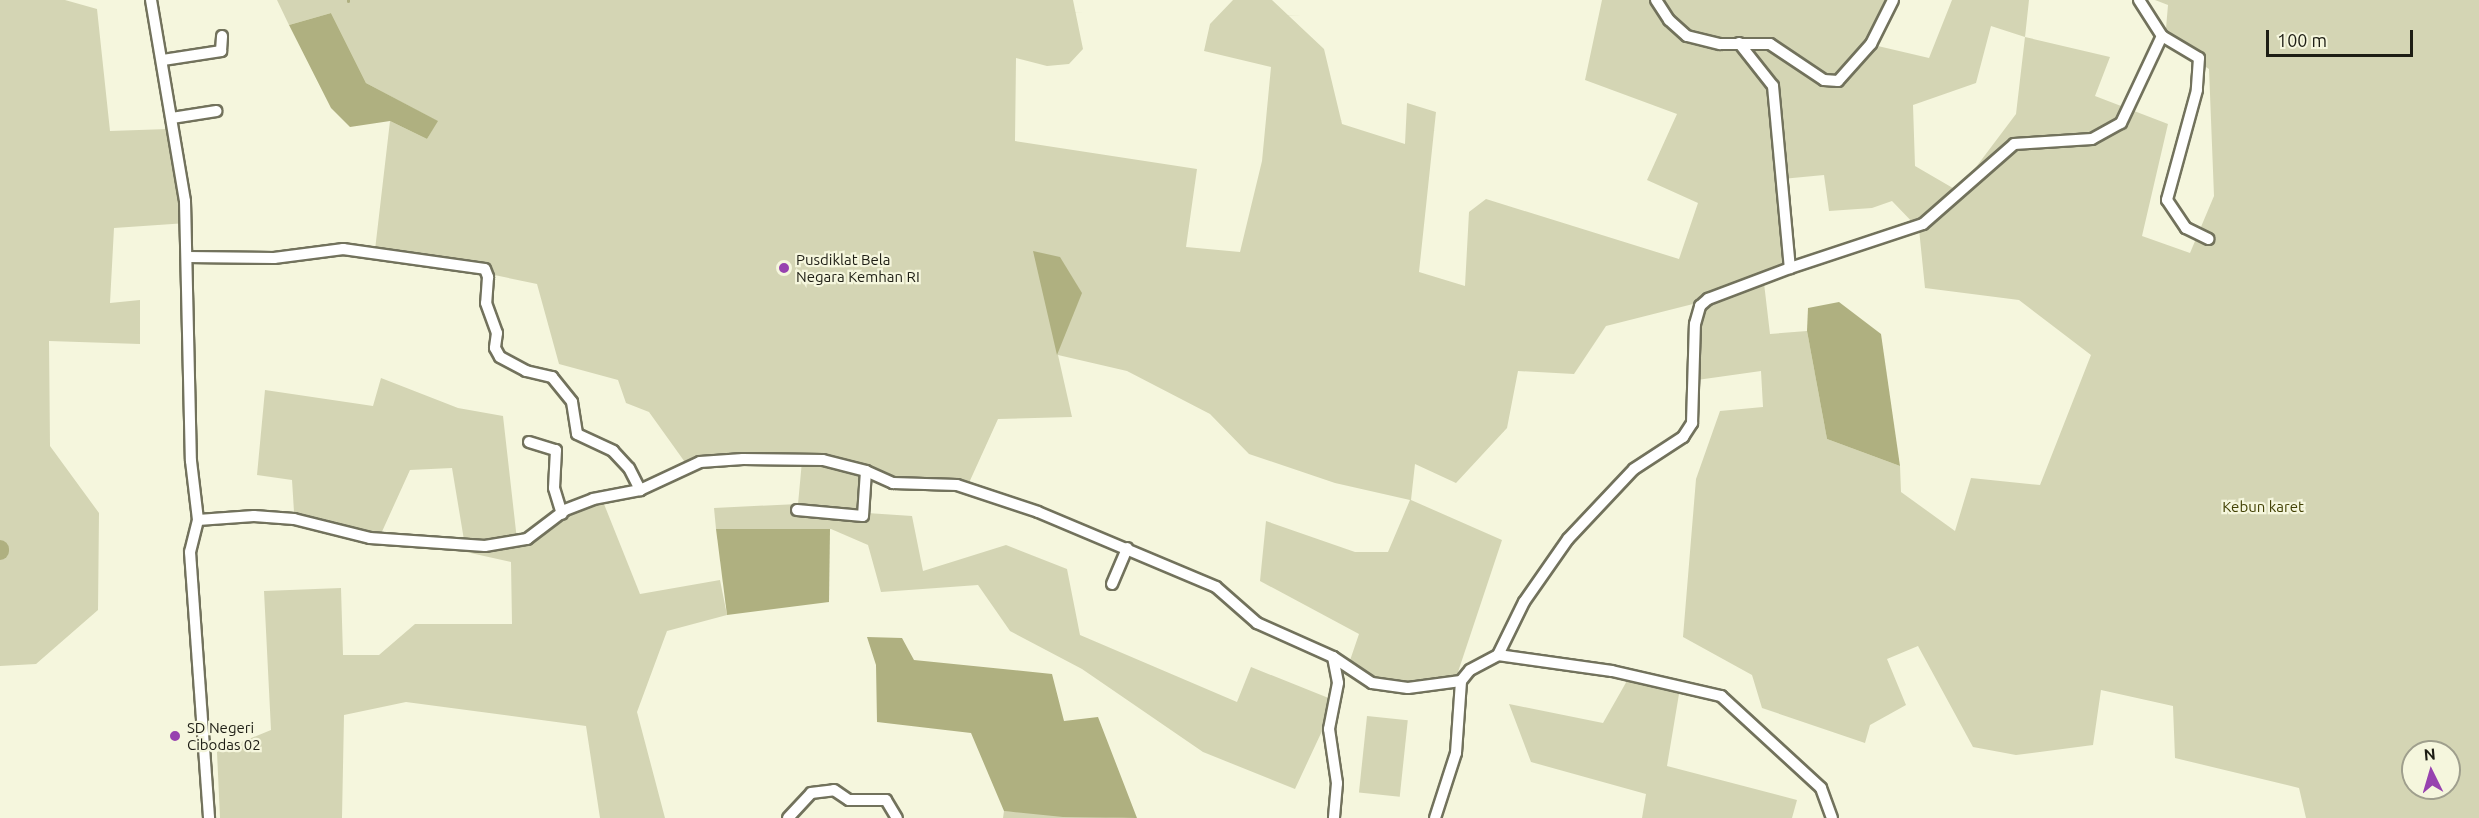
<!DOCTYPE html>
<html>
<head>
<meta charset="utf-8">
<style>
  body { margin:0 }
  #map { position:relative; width:2479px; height:818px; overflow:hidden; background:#f5f6dd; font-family:Ubuntu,sans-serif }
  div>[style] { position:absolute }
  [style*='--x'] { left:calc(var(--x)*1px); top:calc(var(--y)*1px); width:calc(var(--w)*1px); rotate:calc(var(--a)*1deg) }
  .green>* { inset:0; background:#d4d5b4; transform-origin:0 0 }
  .water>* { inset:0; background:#afb080 }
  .stream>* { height:3px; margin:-1.5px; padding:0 1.5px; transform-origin:1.5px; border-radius:1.5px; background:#afb080 }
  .river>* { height:18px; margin:-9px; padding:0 9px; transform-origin:9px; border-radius:9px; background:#afb080 }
  .roads { filter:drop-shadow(2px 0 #72725c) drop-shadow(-2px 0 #72725c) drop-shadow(0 2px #72725c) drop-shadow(0 -2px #72725c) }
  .minor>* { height:10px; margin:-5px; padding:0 5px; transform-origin:5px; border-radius:5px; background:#fff }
  .dots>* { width:16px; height:16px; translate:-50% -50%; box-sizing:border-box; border:3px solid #f5f6dd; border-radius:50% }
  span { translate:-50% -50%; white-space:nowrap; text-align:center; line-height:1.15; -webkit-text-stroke:4.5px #f5f6dd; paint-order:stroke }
  .poi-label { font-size:15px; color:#1d1d14 }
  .left { translate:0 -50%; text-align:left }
  .park-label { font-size:15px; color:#424104 }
  .north { position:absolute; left:2401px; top:740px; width:60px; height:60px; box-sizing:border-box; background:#f5f6dd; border:2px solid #9f9f8d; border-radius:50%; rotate:355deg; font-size:16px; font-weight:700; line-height:24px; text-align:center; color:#1d1d14 }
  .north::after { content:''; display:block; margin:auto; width:21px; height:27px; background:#9742af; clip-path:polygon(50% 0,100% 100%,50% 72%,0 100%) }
  .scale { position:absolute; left:2266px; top:30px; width:147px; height:27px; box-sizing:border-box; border:3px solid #1d1d14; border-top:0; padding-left:8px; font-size:18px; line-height:21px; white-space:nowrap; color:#1d1d14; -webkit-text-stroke:4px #f5f6dd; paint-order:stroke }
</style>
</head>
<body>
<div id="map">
  <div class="green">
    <div style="clip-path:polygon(0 0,65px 0,97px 9px,110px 131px,168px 129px,187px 223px,114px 228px,110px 303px,140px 300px,140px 344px,49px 341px,50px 446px,99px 513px,98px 610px,36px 664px,0 666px)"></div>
    <div style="clip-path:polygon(evenodd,277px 0,1073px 0,1083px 49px,1069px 64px,1047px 66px,1016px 58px,1015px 141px,1197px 169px,1186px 247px,1240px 252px,1262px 161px,1271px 67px,1204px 51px,1210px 24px,1233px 0,1272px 0,1324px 49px,1342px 124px,1405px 144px,1407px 103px,1436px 112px,1419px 272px,1465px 286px,1469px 212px,1486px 199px,1679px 259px,1698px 203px,1647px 180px,1677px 114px,1585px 80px,1602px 0,1888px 0,1865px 43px,1929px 58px,1952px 0,2029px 0,2025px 37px,2110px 57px,2095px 96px,2168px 124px,2142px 236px,2190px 253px,2214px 196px,2209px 69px,2165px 40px,2168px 5px,2155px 0,2479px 0,2479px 818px,2306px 818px,2299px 788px,2175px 758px,2173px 706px,2101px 690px,2093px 745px,2016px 755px,1973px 747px,1918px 646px,1887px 659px,1906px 705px,1870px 725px,1865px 743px,1762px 708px,1752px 675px,1683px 637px,1696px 479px,1720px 411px,1763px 407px,1761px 371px,1697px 380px,1697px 303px,1606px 326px,1574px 374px,1518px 371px,1507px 428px,1456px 483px,1415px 464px,1411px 500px,1502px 540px,1452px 690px,1345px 675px,1359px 634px,1260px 581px,1266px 521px,1355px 552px,1388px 552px,1410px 500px,1335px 483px,1249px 454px,1210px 414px,1127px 371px,1058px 355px,1072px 417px,998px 419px,968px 485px,873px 474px,867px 513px,912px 516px,923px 571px,1006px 545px,1067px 569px,1080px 635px,1237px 702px,1251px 667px,1336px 701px,1295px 789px,1203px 752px,1082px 669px,1010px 631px,978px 585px,881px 592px,868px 545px,831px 529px,716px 529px,714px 508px,798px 504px,802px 461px,687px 465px,649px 412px,626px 403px,618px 380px,559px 364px,537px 284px,375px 250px,390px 121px,427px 139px,437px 121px,366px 83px,331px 13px,289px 25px,277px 0,1991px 26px,2025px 37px,2016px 114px,1958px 191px,1915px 166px,1913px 105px,1976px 83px,1991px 26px,277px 0,1824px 175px,1829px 211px,1872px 208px,1892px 201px,1919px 229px,1925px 288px,2019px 300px,2091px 355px,2040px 485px,1971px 478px,1955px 531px,1901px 492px,1900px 466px,1827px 439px,1807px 331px,1770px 334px,1764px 283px,1797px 266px,1782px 179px,1824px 175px,277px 0,2413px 752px,2449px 752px,2449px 788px,2413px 788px,2413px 752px)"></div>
    <div style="clip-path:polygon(381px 378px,458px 408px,503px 416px,517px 540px,602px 499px,640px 594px,720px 580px,727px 615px,667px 631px,637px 712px,665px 818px,600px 818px,586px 726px,406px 702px,344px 715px,342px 818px,220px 818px,217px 752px,271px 730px,264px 591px,341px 588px,343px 655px,379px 655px,415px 624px,512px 624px,511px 562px,466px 552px,452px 468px,410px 470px,380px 536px,294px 512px,292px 480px,257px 475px,265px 390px,373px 406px)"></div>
    <div style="clip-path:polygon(1628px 679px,1679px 694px,1667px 766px,1797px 800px,1792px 818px,1642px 818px,1646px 794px,1531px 762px,1509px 704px,1603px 723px)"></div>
    <div style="left:1367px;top:716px;width:41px;height:77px;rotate:6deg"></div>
    <div style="clip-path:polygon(1004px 811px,1123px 818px,1003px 818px)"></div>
  </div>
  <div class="water">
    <div style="clip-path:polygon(331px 13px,366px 83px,438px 121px,427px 139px,390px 121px,350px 127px,331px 108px,289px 25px)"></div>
    <div style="clip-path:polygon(1033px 251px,1060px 257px,1082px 293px,1057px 355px)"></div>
    <div style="clip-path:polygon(1839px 302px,1881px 334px,1900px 466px,1827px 439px,1807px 331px,1808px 308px)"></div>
    <div style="clip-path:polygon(716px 529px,830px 529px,829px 602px,727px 615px)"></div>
    <div style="clip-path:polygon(867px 637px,902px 638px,914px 660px,1052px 674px,1064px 721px,1098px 717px,1137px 818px,1063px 817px,1004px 811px,971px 733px,877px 722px,876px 665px)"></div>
  </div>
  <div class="stream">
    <div style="--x:348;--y:0;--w:1;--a:90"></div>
  </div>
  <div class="river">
    <div style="--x:0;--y:549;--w:2;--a:90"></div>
  </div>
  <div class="roads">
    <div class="minor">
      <div style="--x:151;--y:0;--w:204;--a:80.4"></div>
      <div style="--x:185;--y:201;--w:260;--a:88.7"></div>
      <div style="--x:191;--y:461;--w:59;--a:83.2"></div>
      <div style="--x:198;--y:520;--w:33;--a:104"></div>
      <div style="--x:190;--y:552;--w:267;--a:85.9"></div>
      <div style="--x:1656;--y:0;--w:24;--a:57"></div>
      <div style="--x:1669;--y:20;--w:24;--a:42"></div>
      <div style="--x:1687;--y:36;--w:34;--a:14"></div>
      <div style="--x:1720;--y:44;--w:50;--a:0"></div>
      <div style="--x:1770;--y:44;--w:65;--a:33.7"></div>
      <div style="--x:1824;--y:80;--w:14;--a:4"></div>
      <div style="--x:1838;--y:81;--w:50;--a:-48.3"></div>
      <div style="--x:1871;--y:44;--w:49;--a:-63.4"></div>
      <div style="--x:2139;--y:0;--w:43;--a:57.4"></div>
      <div style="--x:2162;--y:36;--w:43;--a:30.7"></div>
      <div style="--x:2199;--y:58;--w:32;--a:94"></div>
      <div style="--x:2197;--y:90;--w:114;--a:105.3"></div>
      <div style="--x:2167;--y:200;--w:34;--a:56"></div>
      <div style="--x:2186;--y:228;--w:25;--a:26"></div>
      <div style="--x:1739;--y:43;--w:55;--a:51.7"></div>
      <div style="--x:1773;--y:86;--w:183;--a:84.7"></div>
      <div style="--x:163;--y:60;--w:59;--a:-8.8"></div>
      <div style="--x:221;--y:51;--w:15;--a:-86"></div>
      <div style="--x:172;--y:118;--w:45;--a:-9"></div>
      <div style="--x:188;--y:257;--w:86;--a:0.7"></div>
      <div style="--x:274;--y:258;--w:70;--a:-7.4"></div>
      <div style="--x:343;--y:249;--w:143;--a:8"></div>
      <div style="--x:485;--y:269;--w:9;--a:69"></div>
      <div style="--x:488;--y:277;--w:26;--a:94"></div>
      <div style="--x:486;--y:303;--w:32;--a:70"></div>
      <div style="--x:497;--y:333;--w:15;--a:98"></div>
      <div style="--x:495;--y:348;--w:10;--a:61"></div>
      <div style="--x:500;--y:357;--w:30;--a:28"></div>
      <div style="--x:526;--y:371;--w:27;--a:13"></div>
      <div style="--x:552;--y:377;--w:32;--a:51"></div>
      <div style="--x:572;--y:402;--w:32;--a:81"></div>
      <div style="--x:577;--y:434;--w:40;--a:25"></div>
      <div style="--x:613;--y:451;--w:23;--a:47"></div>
      <div style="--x:629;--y:468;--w:25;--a:63"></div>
      <div style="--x:529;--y:442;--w:28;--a:17"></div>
      <div style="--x:556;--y:450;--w:38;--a:93"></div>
      <div style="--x:554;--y:488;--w:27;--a:73"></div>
      <div style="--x:797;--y:510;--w:66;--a:5.2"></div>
      <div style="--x:863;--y:516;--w:45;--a:-86.2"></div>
      <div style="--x:198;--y:520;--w:56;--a:-4.1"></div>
      <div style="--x:254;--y:516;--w:40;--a:4.3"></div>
      <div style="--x:294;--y:519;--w:78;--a:14"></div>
      <div style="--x:370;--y:538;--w:115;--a:4"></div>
      <div style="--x:485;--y:546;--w:43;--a:-9.5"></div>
      <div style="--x:527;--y:539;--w:48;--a:-37.3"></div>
      <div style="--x:565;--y:510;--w:30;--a:-21"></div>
      <div style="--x:593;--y:499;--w:48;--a:-10.8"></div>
      <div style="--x:640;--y:490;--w:66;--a:-25"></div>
      <div style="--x:700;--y:462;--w:43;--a:-4"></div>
      <div style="--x:743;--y:459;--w:80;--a:0.7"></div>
      <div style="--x:823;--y:460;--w:44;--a:14.3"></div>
      <div style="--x:866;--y:471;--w:30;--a:24"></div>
      <div style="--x:893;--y:483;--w:64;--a:1.8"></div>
      <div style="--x:957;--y:485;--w:85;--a:18.4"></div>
      <div style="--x:1038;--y:512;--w:193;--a:22.8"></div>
      <div style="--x:1216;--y:587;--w:55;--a:41.3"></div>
      <div style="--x:1257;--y:623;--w:83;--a:24.1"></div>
      <div style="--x:1333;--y:657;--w:47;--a:33.7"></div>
      <div style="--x:1372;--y:683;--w:36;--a:8"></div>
      <div style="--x:1408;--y:688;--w:53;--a:-7.5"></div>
      <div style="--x:1112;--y:584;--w:39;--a:-67"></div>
      <div style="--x:1498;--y:655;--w:115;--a:8"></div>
      <div style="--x:1612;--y:671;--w:112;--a:12.9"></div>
      <div style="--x:1721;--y:696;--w:136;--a:42.6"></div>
      <div style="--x:1821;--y:788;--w:32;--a:70"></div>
      <div style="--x:1333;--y:657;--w:26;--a:79"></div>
      <div style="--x:1338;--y:683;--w:47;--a:101.1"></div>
      <div style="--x:1329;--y:729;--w:55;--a:81.6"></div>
      <div style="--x:1337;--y:783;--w:35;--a:95"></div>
      <div style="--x:788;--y:818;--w:34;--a:-47"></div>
      <div style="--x:811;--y:793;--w:23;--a:-7"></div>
      <div style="--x:834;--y:790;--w:18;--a:34"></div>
      <div style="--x:849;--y:800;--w:37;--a:0"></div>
      <div style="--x:886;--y:800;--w:21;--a:59"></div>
      <div style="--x:1435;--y:818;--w:68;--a:-72.1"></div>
      <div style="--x:1456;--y:753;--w:72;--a:-86"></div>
      <div style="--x:1461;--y:681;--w:14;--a:-51"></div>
      <div style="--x:1470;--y:670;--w:32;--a:-28"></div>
      <div style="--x:1498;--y:655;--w:59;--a:-63.9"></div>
      <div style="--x:1524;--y:602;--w:77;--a:-55.1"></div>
      <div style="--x:1568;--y:539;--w:96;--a:-46.7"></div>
      <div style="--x:1634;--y:469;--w:59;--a:-33.1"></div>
      <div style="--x:1683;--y:437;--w:17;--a:-57"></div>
      <div style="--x:1692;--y:423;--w:99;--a:-88.3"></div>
      <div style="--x:1695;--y:324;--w:19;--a:-74"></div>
      <div style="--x:1700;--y:306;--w:11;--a:-41"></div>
      <div style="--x:1708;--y:299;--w:88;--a:-20.7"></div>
      <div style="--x:1790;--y:268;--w:140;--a:-18.3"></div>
      <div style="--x:1923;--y:224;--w:121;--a:-41.3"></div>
      <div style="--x:2014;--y:144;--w:78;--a:-3.7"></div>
      <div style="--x:2092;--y:139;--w:33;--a:-29"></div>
      <div style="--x:2121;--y:123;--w:96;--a:-64.8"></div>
    </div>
  </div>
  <div class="dots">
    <div style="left:784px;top:268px;background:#9742af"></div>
    <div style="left:175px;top:736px;background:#9742af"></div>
  </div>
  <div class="poi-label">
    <span class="left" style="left:796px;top:268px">Pusdiklat Bela<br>Negara Kemhan RI</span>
    <span class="left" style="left:187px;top:736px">SD Negeri<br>Cibodas 02</span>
  </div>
  <div class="park-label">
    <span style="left:2263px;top:507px">Kebun karet</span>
  </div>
  <div class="north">N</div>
  <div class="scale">100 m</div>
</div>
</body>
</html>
